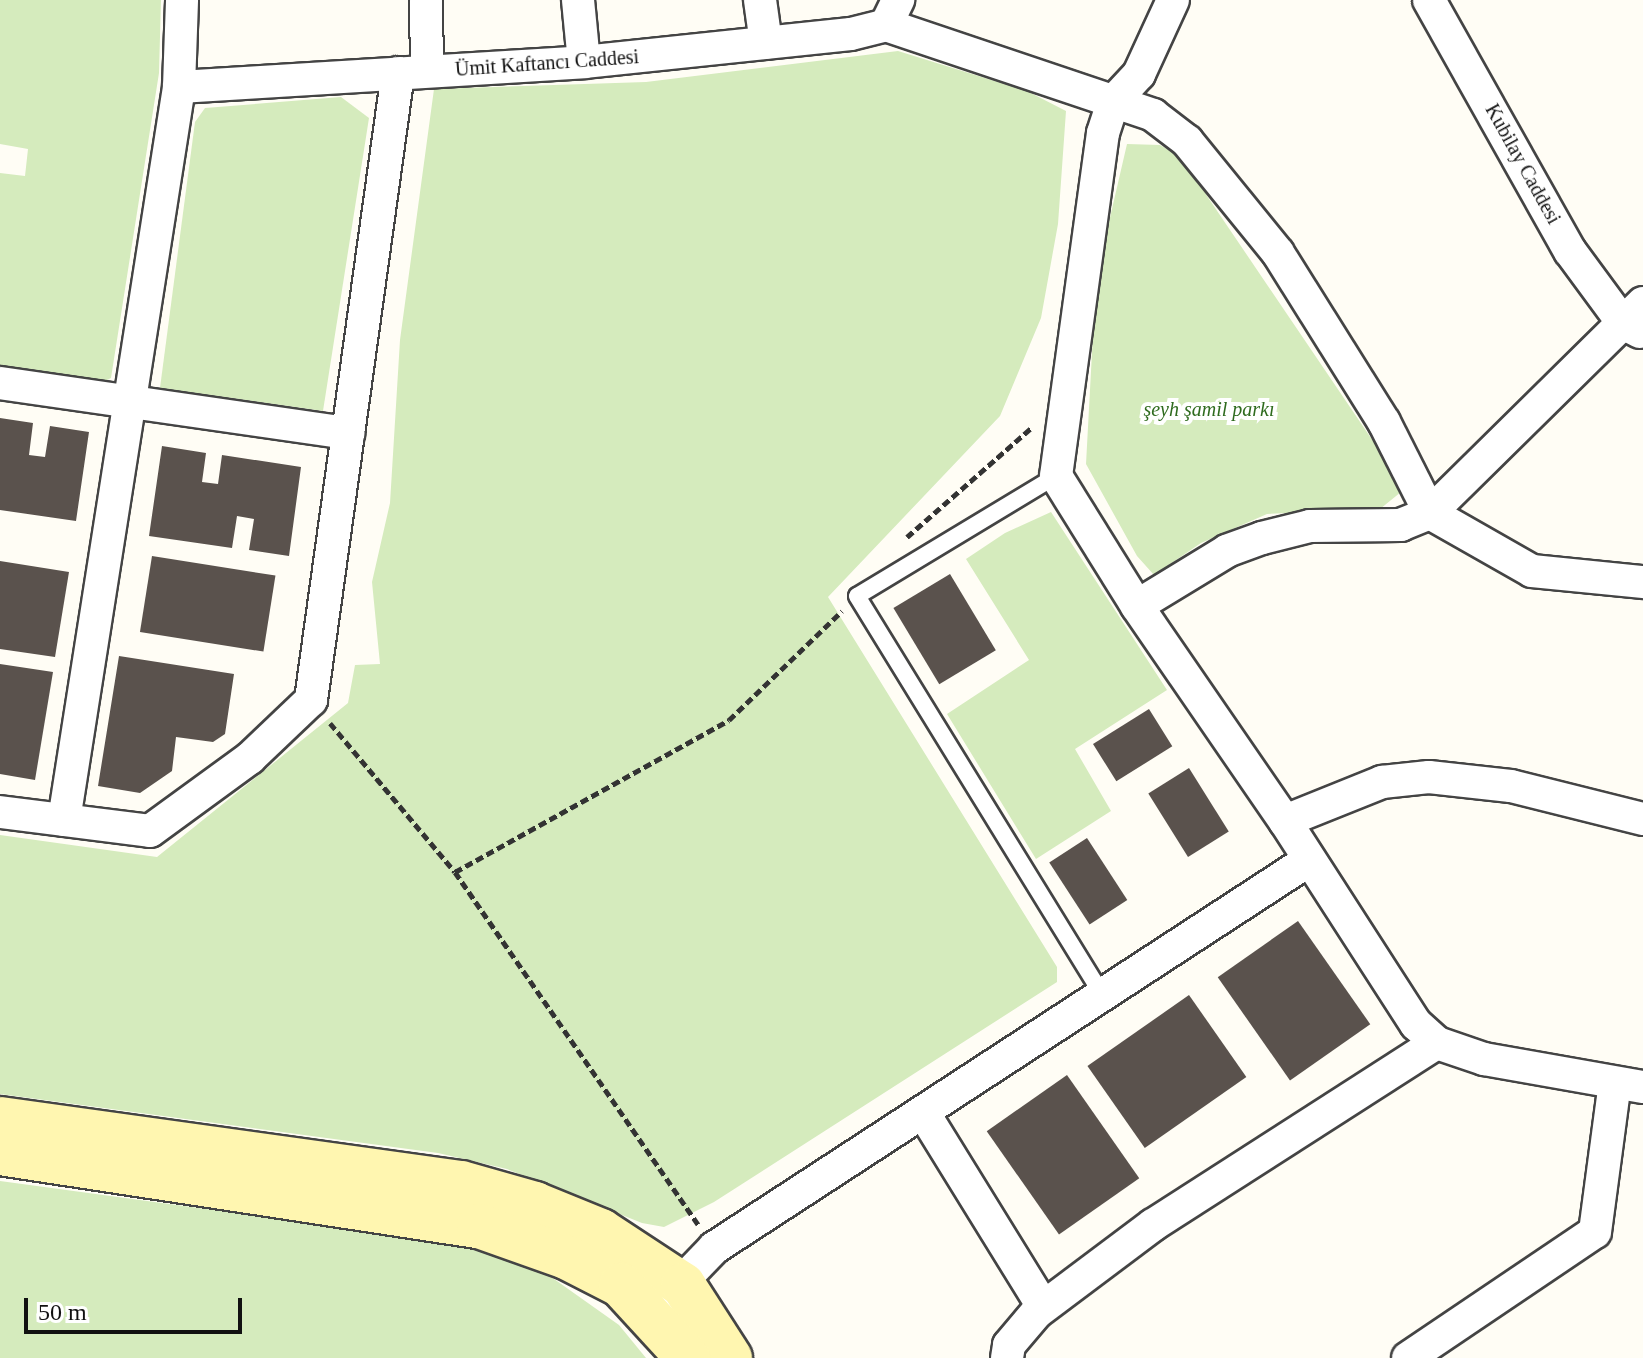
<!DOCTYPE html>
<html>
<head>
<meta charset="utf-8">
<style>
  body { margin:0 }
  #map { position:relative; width:1643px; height:1358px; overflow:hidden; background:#fffdf5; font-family:"Times New Roman",serif }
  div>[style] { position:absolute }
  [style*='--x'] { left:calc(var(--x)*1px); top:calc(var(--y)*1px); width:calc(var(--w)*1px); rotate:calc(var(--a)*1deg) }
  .green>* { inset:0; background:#d5ebbd }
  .building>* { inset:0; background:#5a524d; transform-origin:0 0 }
  .path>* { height:5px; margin-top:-2.5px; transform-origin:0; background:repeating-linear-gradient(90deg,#333 0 8px,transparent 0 12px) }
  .roads { filter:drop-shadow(2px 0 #444) drop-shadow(-2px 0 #444) drop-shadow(0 2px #444) drop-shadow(0 -2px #444) }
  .service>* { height:16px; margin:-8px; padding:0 8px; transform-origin:8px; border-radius:8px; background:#fff }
  .minor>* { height:32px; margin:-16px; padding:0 16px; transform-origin:16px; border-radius:16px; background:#fff }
  .secondary>* { height:44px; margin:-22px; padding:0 22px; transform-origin:22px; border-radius:22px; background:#fff6b0 }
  span { translate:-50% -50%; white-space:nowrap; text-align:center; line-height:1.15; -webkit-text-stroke:8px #fff; paint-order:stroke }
  .street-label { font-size:20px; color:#111 }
  .park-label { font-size:20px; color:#2f6b1f; font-style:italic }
  .scale { position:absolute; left:24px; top:1298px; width:218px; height:36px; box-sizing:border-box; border:4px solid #111; border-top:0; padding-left:10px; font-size:24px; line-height:28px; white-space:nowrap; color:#111; -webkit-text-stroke:6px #fff; paint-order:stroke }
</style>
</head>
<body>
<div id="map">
  <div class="green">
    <div style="clip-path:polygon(0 0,161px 0,159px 73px,111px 378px,103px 382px,0 366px,0 173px,25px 176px,28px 149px,0 144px)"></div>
    <div style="clip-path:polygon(898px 51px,1027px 91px,1066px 111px,1058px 224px,1041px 318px,1000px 416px,828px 597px,1057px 967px,1057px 982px,714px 1202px,664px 1227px,642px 1223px,507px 1169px,438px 1153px,0 1094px,0 835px,157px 857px,348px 703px,355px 665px,380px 664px,372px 582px,390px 503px,400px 340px,434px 89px,646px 82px)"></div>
    <div style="clip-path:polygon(341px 97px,369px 118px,323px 411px,160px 388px,195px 122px,205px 108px)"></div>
    <div style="clip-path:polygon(1127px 144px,1160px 145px,1193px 164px,1207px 196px,1375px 444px,1401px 492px,1380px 509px,1267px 514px,1201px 543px,1154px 575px,1137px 556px,1086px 464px,1096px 278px)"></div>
    <div style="clip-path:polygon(1051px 512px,1167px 690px,1075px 749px,1111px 811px,1036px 859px,947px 714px,1029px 660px,966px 559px,1005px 533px)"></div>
    <div style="clip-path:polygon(0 1181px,478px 1246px,547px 1274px,619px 1325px,646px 1358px,0 1358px)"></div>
  </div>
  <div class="building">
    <div style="clip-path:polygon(0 418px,33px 423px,29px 455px,45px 457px,50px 426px,89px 432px,76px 521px,0 510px)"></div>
    <div style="clip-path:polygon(162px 446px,206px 453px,202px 482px,218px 484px,222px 455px,301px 467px,289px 556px,249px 550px,254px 519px,237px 516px,232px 548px,149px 536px)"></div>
    <div style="left:152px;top:556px;width:125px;height:77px;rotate:9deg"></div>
    <div style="clip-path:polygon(0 561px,69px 572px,55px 657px,0 649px)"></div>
    <div style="left:950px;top:574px;width:89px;height:66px;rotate:59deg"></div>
    <div style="clip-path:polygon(119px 656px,234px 674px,225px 734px,213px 742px,176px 737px,172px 771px,140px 793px,98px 786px)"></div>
    <div style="clip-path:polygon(0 664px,53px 672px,35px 780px,0 774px)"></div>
    <div style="left:1149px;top:709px;width:44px;height:66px;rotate:58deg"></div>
    <div style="left:1189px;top:768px;width:75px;height:48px;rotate:58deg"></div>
    <div style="left:1087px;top:838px;width:74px;height:45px;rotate:57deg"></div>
    <div style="left:1298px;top:921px;width:126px;height:98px;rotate:55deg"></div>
    <div style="left:1189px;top:995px;width:100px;height:124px;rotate:55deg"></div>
    <div style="left:1067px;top:1075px;width:126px;height:98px;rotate:55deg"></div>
  </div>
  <div class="path">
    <div style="--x:907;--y:537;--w:165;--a:-41.3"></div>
    <div style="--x:330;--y:723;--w:194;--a:50"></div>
    <div style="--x:455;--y:872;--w:428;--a:55.4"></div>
    <div style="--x:455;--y:872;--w:313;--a:-29"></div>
    <div style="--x:729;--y:720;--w:157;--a:-44"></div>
  </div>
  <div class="roads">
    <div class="service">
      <div style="--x:1056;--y:476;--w:232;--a:148.9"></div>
      <div style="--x:857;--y:596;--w:468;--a:58.4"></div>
    </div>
    <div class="minor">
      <div style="--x:426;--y:0;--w:71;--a:89.2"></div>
      <div style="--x:578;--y:0;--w:62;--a:84.5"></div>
      <div style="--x:760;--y:0;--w:43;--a:82.1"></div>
      <div style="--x:1429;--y:0;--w:288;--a:60.7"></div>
      <div style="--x:1570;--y:251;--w:89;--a:53.6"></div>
      <div style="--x:1623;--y:323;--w:19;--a:28"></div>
      <div style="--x:886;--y:25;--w:282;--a:18.6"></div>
      <div style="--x:1153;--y:115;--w:43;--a:37.4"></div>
      <div style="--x:1187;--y:141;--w:144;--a:50.9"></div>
      <div style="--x:1278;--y:253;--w:199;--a:57.9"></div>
      <div style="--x:1384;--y:422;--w:102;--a:63.2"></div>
      <div style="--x:1430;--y:513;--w:117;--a:29.6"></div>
      <div style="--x:1532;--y:571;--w:112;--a:5.7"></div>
      <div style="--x:179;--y:87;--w:406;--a:-3.5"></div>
      <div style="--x:584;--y:62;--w:268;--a:-6"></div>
      <div style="--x:851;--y:34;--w:36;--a:-14"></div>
      <div style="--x:886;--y:25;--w:28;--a:-64"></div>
      <div style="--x:1643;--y:303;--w:299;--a:135.4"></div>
      <div style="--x:1430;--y:513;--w:31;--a:158"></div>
      <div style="--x:1401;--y:525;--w:91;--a:179.4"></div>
      <div style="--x:1310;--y:526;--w:49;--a:166"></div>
      <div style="--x:1262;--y:538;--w:37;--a:160"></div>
      <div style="--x:1227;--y:551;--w:105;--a:148.6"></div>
      <div style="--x:1137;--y:606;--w:261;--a:55.5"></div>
      <div style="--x:1285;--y:821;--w:242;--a:57.2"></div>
      <div style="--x:1416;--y:1024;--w:28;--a:42"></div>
      <div style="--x:1437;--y:1043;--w:50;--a:18.8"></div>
      <div style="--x:1484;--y:1059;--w:161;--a:10"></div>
      <div style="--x:0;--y:383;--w:352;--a:8.2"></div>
      <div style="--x:1137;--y:606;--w:153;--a:-121.9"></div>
      <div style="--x:1056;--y:476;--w:346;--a:-82.2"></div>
      <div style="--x:1103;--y:133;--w:33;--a:-72"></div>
      <div style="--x:1113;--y:102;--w:38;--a:-47"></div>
      <div style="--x:1139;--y:74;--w:81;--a:-65.3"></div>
      <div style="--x:0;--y:812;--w:151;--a:7.2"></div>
      <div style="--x:150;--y:831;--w:124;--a:-36.1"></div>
      <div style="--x:250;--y:758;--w:84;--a:-43.6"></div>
      <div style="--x:311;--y:700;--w:633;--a:-82.1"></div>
      <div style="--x:64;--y:820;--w:742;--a:-81.08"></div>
      <div style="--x:179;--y:87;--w:87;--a:-88"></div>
      <div style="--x:1285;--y:821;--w:105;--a:-21.9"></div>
      <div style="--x:1382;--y:782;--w:47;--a:-6.1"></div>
      <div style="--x:1429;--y:777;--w:82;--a:6.3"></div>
      <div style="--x:1511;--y:786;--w:136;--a:14"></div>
      <div style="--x:923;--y:1112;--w:228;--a:58.3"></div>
      <div style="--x:665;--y:1299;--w:71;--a:-46.1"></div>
      <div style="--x:714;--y:1248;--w:710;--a:-33.11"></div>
      <div style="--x:1007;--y:1358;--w:13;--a:-81"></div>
      <div style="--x:1009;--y:1345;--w:43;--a:-49.7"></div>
      <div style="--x:1037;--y:1312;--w:145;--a:-36.9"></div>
      <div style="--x:1153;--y:1225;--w:337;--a:-32.7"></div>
      <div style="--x:1408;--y:1358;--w:225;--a:-34"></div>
      <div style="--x:1595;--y:1232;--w:150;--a:-82.4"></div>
    </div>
    <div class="secondary">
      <div style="--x:0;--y:1119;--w:465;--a:7.9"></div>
      <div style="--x:461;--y:1183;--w:77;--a:15.8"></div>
      <div style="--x:535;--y:1204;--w:71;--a:22.2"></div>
      <div style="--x:601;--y:1231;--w:98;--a:33.4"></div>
      <div style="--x:683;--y:1285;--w:87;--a:57.2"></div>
      <div style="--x:0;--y:1153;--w:485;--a:8.7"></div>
      <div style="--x:479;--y:1226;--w:92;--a:19.6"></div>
      <div style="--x:566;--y:1257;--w:62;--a:27"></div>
      <div style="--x:621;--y:1285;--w:99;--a:47.5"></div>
    </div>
  </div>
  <div class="street-label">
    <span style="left:547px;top:63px;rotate:-4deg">Ümit Kaftancı Caddesi</span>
    <span style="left:1523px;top:164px;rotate:61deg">Kubilay Caddesi</span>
  </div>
  <div class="park-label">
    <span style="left:1209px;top:409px">şeyh şamil parkı</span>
  </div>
  <div class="scale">50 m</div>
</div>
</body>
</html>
